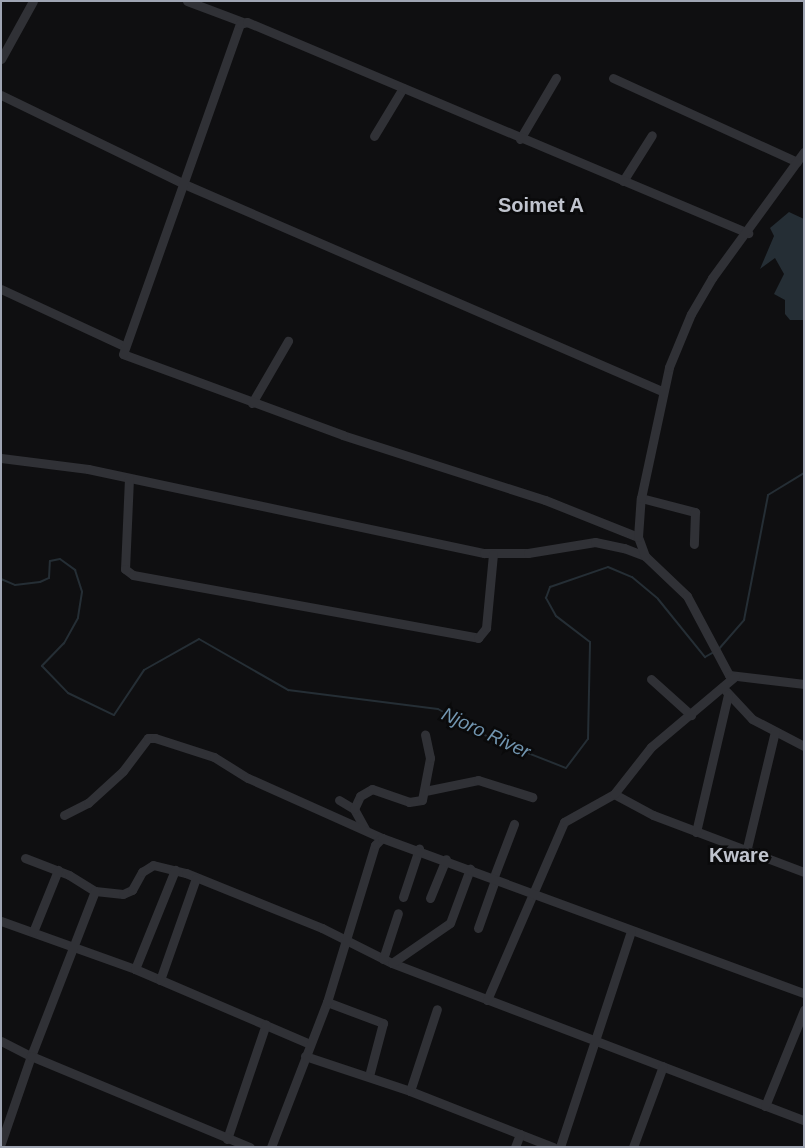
<!DOCTYPE html>
<html>
<head>
<meta charset="utf-8">
<style>
  body { margin:0 }
  #map { position:relative; width:805px; height:1148px; overflow:hidden; background:#0f0f11; font-family:Helvetica,sans-serif }
  div>[style] { position:absolute }
  [style*='--x'] { left:calc(var(--x)*1px); top:calc(var(--y)*1px); width:calc(var(--w)*1px); rotate:calc(var(--a)*1deg) }
  .water>* { inset:0; background:#252e35 }
  .stream>* { height:2px; margin:-1px; padding:0 1px; transform-origin:1px; border-radius:1px; background:#252e35 }
  .minor>* { height:9px; margin:-4.5px; padding:0 4.5px; transform-origin:4.5px; border-radius:4.5px; background:#303136 }
  span { translate:-50% -50%; white-space:nowrap; text-align:center; line-height:1.15; -webkit-text-stroke:5px #0a0a0b; paint-order:stroke }
  .water-label { font-size:19px; color:#7296b1; font-style:italic }
  .quarter-label { font-size:20px; color:#c0c4ce; font-weight:700 }
  .frame { position:absolute; inset:0; border:2px solid #9fa5b3; pointer-events:none }
</style>
</head>
<body>
<div id="map">
  <div class="water">
    <div style="clip-path:polygon(789px 212px,804px 219px,804px 320px,790px 320px,785px 314px,785px 300px,774px 294px,784px 274px,775px 258px,760px 269px,774px 236px,770px 228px)"></div>
  </div>
  <div class="stream">
    <div style="--x:1;--y:579;--w:15;--a:23"></div>
    <div style="--x:15;--y:585;--w:25;--a:-7"></div>
    <div style="--x:40;--y:582;--w:10;--a:-24"></div>
    <div style="--x:49;--y:578;--w:17;--a:-87"></div>
    <div style="--x:50;--y:561;--w:10;--a:-11"></div>
    <div style="--x:60;--y:559;--w:19;--a:36"></div>
    <div style="--x:75;--y:570;--w:23;--a:72"></div>
    <div style="--x:82;--y:592;--w:26;--a:99"></div>
    <div style="--x:78;--y:618;--w:29;--a:119"></div>
    <div style="--x:64;--y:643;--w:32;--a:134"></div>
    <div style="--x:42;--y:666;--w:37;--a:46"></div>
    <div style="--x:68;--y:693;--w:51;--a:25.6"></div>
    <div style="--x:114;--y:715;--w:54;--a:-56.3"></div>
    <div style="--x:144;--y:670;--w:63;--a:-29.4"></div>
    <div style="--x:199;--y:639;--w:103;--a:29.8"></div>
    <div style="--x:288;--y:690;--w:151;--a:7.2"></div>
    <div style="--x:438;--y:709;--w:62;--a:29.1"></div>
    <div style="--x:492;--y:739;--w:79;--a:21.4"></div>
    <div style="--x:566;--y:768;--w:36;--a:-53"></div>
    <div style="--x:588;--y:739;--w:97;--a:-88.8"></div>
    <div style="--x:590;--y:642;--w:43;--a:-142.6"></div>
    <div style="--x:556;--y:616;--w:21;--a:-119"></div>
    <div style="--x:546;--y:598;--w:12;--a:-70"></div>
    <div style="--x:550;--y:587;--w:61;--a:-19"></div>
    <div style="--x:608;--y:567;--w:26;--a:23"></div>
    <div style="--x:632;--y:577;--w:34;--a:40"></div>
    <div style="--x:658;--y:599;--w:75;--a:51"></div>
    <div style="--x:705;--y:657;--w:10;--a:-29"></div>
    <div style="--x:718;--y:650;--w:40;--a:-49"></div>
    <div style="--x:744;--y:620;--w:127;--a:-79.1"></div>
    <div style="--x:768;--y:495;--w:42;--a:-31.4"></div>
  </div>
  <div class="minor">
    <div style="--x:187;--y:1;--w:60;--a:20.6"></div>
    <div style="--x:1;--y:59;--w:66;--a:-61.1"></div>
    <div style="--x:613;--y:78;--w:202;--a:24.5"></div>
    <div style="--x:1;--y:95;--w:203;--a:25.9"></div>
    <div style="--x:184;--y:184;--w:521;--a:23.42"></div>
    <div style="--x:374;--y:136;--w:56;--a:-58.9"></div>
    <div style="--x:520;--y:139;--w:71;--a:-59.5"></div>
    <div style="--x:623;--y:181;--w:54;--a:-57.8"></div>
    <div style="--x:1;--y:289;--w:136;--a:24.9"></div>
    <div style="--x:252;--y:403;--w:72;--a:-59.9"></div>
    <div style="--x:1;--y:458;--w:88;--a:7.2"></div>
    <div style="--x:88;--y:469;--w:405;--a:12"></div>
    <div style="--x:484;--y:553;--w:44;--a:0"></div>
    <div style="--x:528;--y:553;--w:68;--a:-9.3"></div>
    <div style="--x:595;--y:542;--w:30;--a:12"></div>
    <div style="--x:624;--y:548;--w:22;--a:21"></div>
    <div style="--x:645;--y:556;--w:58;--a:43.6"></div>
    <div style="--x:687;--y:596;--w:89;--a:62"></div>
    <div style="--x:729;--y:675;--w:76;--a:6.8"></div>
    <div style="--x:129;--y:478;--w:91;--a:92.5"></div>
    <div style="--x:125;--y:569;--w:10;--a:37"></div>
    <div style="--x:133;--y:575;--w:351;--a:10.3"></div>
    <div style="--x:478;--y:638;--w:13;--a:-51"></div>
    <div style="--x:486;--y:628;--w:74;--a:-84.6"></div>
    <div style="--x:641;--y:498;--w:56;--a:14.5"></div>
    <div style="--x:695;--y:512;--w:32;--a:92"></div>
    <div style="--x:638;--y:537;--w:100;--a:-158.3"></div>
    <div style="--x:545;--y:500;--w:212;--a:-162.2"></div>
    <div style="--x:343;--y:435;--w:234;--a:-159.8"></div>
    <div style="--x:123;--y:354;--w:350;--a:-70.5"></div>
    <div style="--x:240;--y:24;--w:7;--a:-16"></div>
    <div style="--x:247;--y:22;--w:544;--a:22.84"></div>
    <div style="--x:645;--y:556;--w:20;--a:-110"></div>
    <div style="--x:638;--y:537;--w:39;--a:-86"></div>
    <div style="--x:641;--y:498;--w:134;--a:-77.9"></div>
    <div style="--x:669;--y:367;--w:57;--a:-67.5"></div>
    <div style="--x:691;--y:314;--w:42;--a:-59.7"></div>
    <div style="--x:712;--y:278;--w:156;--a:-53.9"></div>
    <div style="--x:651;--y:679;--w:54;--a:42"></div>
    <div style="--x:726;--y:691;--w:38;--a:47"></div>
    <div style="--x:752;--y:719;--w:59;--a:27.4"></div>
    <div style="--x:425;--y:791;--w:54;--a:-11.7"></div>
    <div style="--x:478;--y:780;--w:57;--a:17.5"></div>
    <div style="--x:614;--y:794;--w:44;--a:28.3"></div>
    <div style="--x:653;--y:815;--w:161;--a:20.7"></div>
    <div style="--x:339;--y:800;--w:17;--a:31"></div>
    <div style="--x:354;--y:809;--w:23;--a:61"></div>
    <div style="--x:354;--y:809;--w:14;--a:-65"></div>
    <div style="--x:360;--y:796;--w:14;--a:-30"></div>
    <div style="--x:372;--y:789;--w:39;--a:19"></div>
    <div style="--x:409;--y:802;--w:13;--a:-9"></div>
    <div style="--x:422;--y:800;--w:43;--a:-79.2"></div>
    <div style="--x:430;--y:758;--w:24;--a:-102"></div>
    <div style="--x:64;--y:815;--w:27;--a:-27"></div>
    <div style="--x:88;--y:803;--w:47;--a:-42.4"></div>
    <div style="--x:123;--y:771;--w:41;--a:-52.9"></div>
    <div style="--x:148;--y:738;--w:7;--a:0"></div>
    <div style="--x:155;--y:738;--w:62;--a:17.9"></div>
    <div style="--x:214;--y:757;--w:40;--a:32"></div>
    <div style="--x:248;--y:778;--w:147;--a:24.1"></div>
    <div style="--x:696;--y:832;--w:141;--a:-76.9"></div>
    <div style="--x:746;--y:852;--w:124;--a:-76.5"></div>
    <div style="--x:25;--y:858;--w:47;--a:21.1"></div>
    <div style="--x:69;--y:875;--w:31;--a:32"></div>
    <div style="--x:95;--y:891;--w:28;--a:6"></div>
    <div style="--x:123;--y:894;--w:10;--a:-24"></div>
    <div style="--x:132;--y:890;--w:21;--a:-61"></div>
    <div style="--x:142;--y:872;--w:13;--a:-32"></div>
    <div style="--x:153;--y:865;--w:34;--a:14"></div>
    <div style="--x:186;--y:873;--w:147;--a:22"></div>
    <div style="--x:322;--y:928;--w:78;--a:26.6"></div>
    <div style="--x:392;--y:963;--w:441;--a:20.9"></div>
    <div style="--x:493;--y:879;--w:59;--a:-69.1"></div>
    <div style="--x:403;--y:897;--w:51;--a:-71.6"></div>
    <div style="--x:430;--y:898;--w:42;--a:-67.7"></div>
    <div style="--x:1;--y:921;--w:142;--a:19.7"></div>
    <div style="--x:135;--y:969;--w:190;--a:23.2"></div>
    <div style="--x:478;--y:928;--w:51;--a:-70.5"></div>
    <div style="--x:33;--y:932;--w:67;--a:-68"></div>
    <div style="--x:383;--y:959;--w:48;--a:-71.9"></div>
    <div style="--x:392;--y:963;--w:70;--a:-34.6"></div>
    <div style="--x:450;--y:923;--w:58;--a:-69.7"></div>
    <div style="--x:135;--y:969;--w:107;--a:-68"></div>
    <div style="--x:160;--y:980;--w:108;--a:-70.6"></div>
    <div style="--x:487;--y:1000;--w:194;--a:-66.6"></div>
    <div style="--x:564;--y:822;--w:57;--a:-29.2"></div>
    <div style="--x:614;--y:794;--w:60;--a:-51.8"></div>
    <div style="--x:651;--y:747;--w:109;--a:-40.1"></div>
    <div style="--x:327;--y:1002;--w:60;--a:20.6"></div>
    <div style="--x:383;--y:1023;--w:55;--a:104.8"></div>
    <div style="--x:1;--y:1041;--w:34;--a:27"></div>
    <div style="--x:31;--y:1056;--w:177;--a:-68.8"></div>
    <div style="--x:305;--y:1056;--w:111;--a:18.4"></div>
    <div style="--x:410;--y:1091;--w:154;--a:21.4"></div>
    <div style="--x:410;--y:1091;--w:86;--a:-71.8"></div>
    <div style="--x:765;--y:1106;--w:104;--a:-67.9"></div>
    <div style="--x:227;--y:1139;--w:121;--a:-71.3"></div>
    <div style="--x:1;--y:1143;--w:92;--a:-71"></div>
    <div style="--x:31;--y:1056;--w:237;--a:22.6"></div>
    <div style="--x:271;--y:1147;--w:155;--a:-68.9"></div>
    <div style="--x:327;--y:1002;--w:164;--a:-73"></div>
    <div style="--x:375;--y:845;--w:10;--a:-45"></div>
    <div style="--x:382;--y:838;--w:450;--a:20.2"></div>
    <div style="--x:515;--y:1147;--w:14;--a:-69"></div>
    <div style="--x:560;--y:1147;--w:227;--a:-71.8"></div>
    <div style="--x:633;--y:1147;--w:86;--a:-69.7"></div>
  </div>
  <div class="water-label">
    <span style="left:486px;top:733px;rotate:25deg">Njoro River</span>
  </div>
  <div class="quarter-label">
    <span style="left:541px;top:205px">Soimet A</span>
    <span style="left:739px;top:855px">Kware</span>
  </div>
  <div class="frame"></div>
</div>
</body>
</html>
